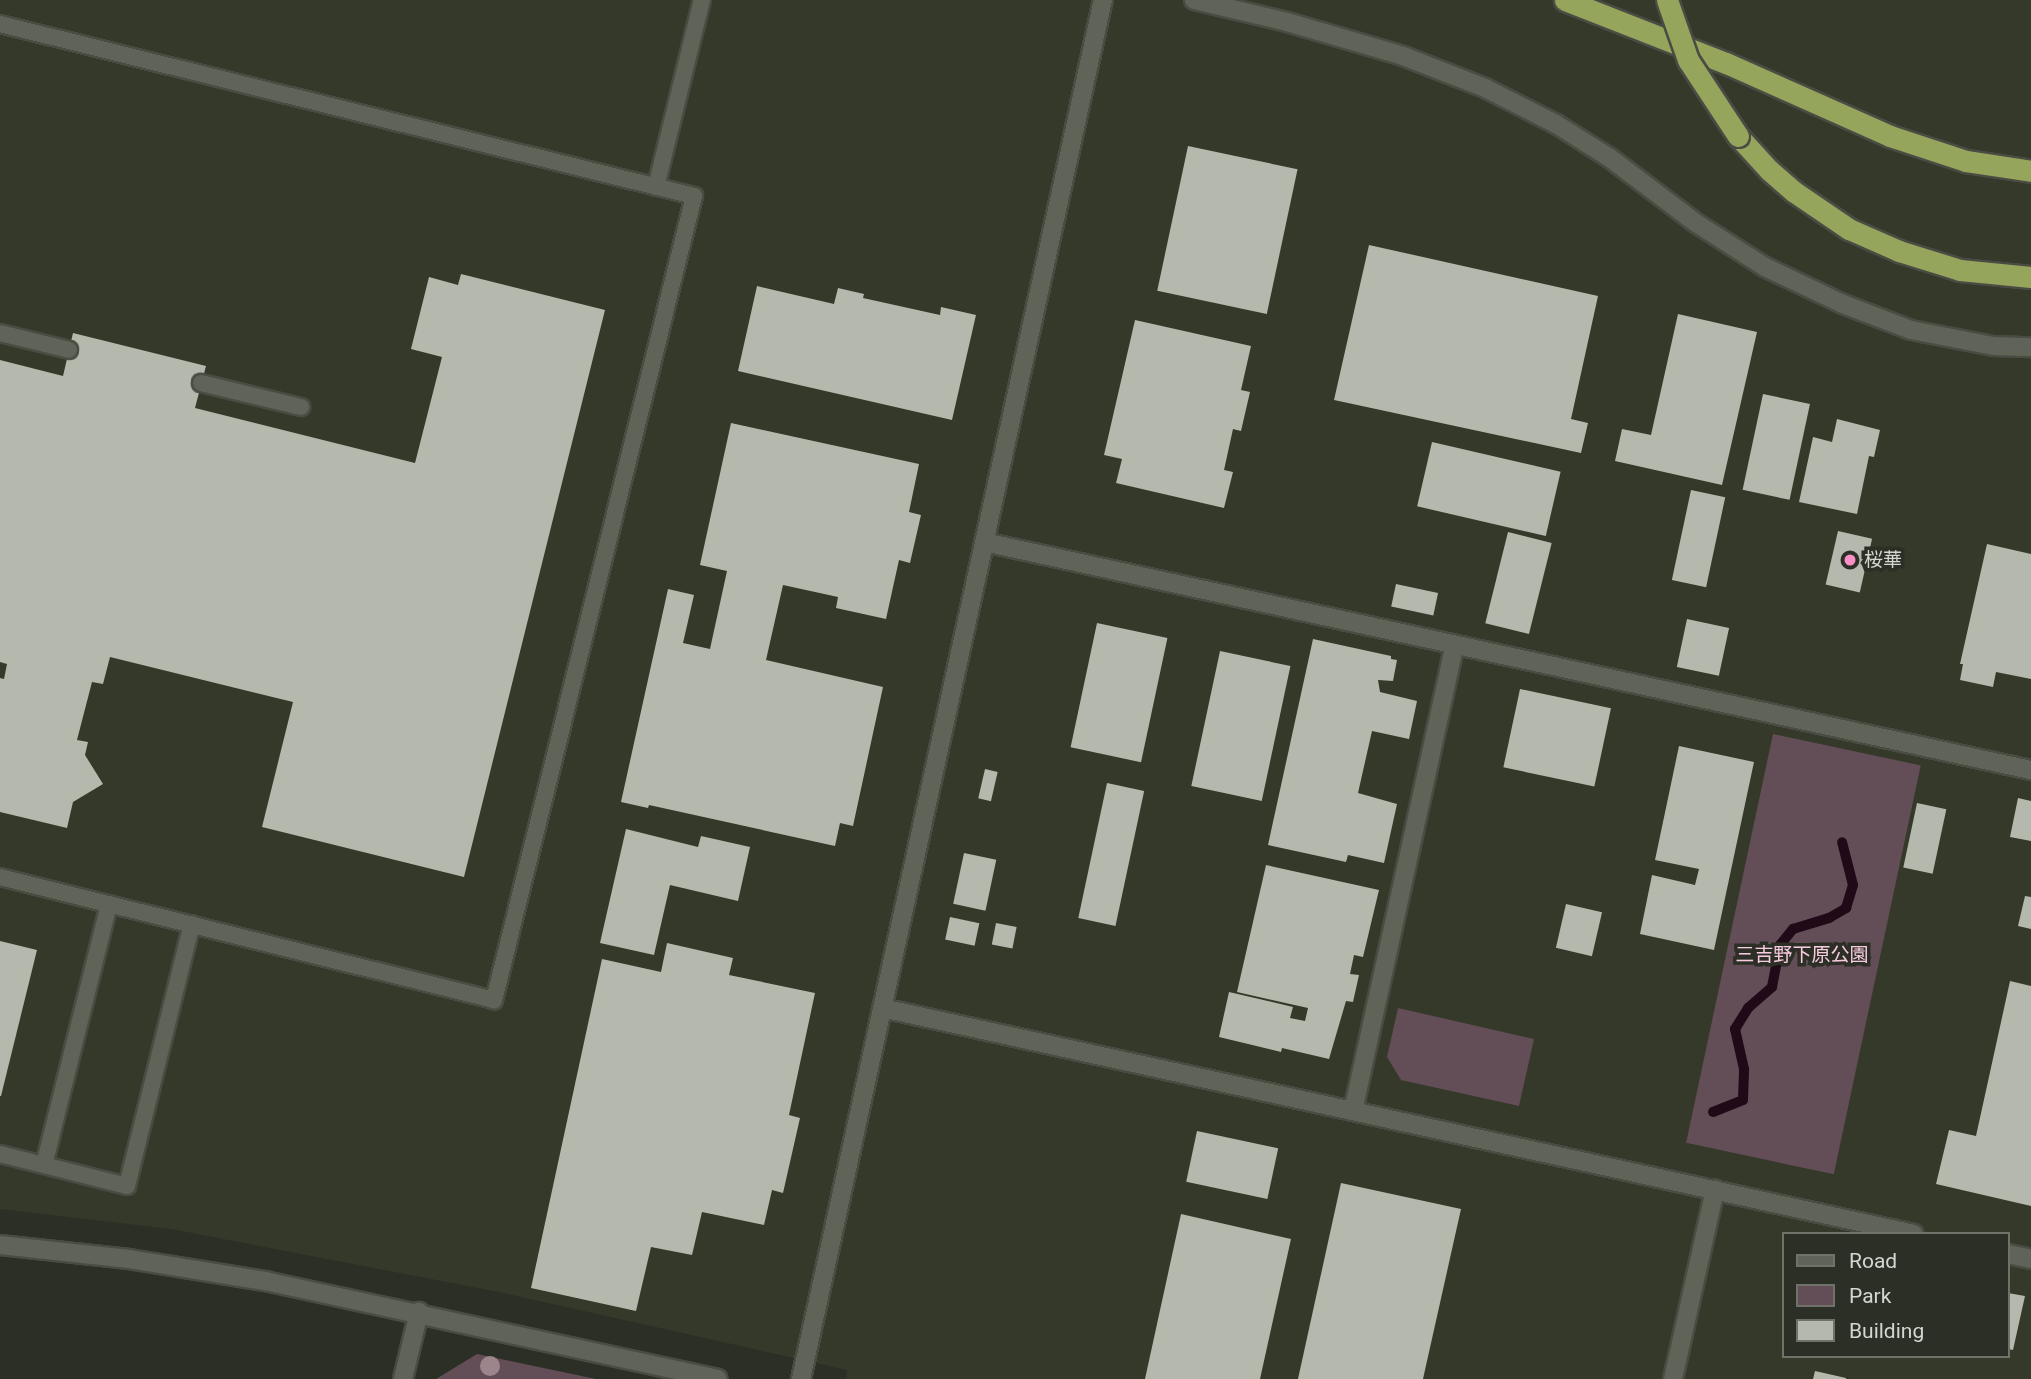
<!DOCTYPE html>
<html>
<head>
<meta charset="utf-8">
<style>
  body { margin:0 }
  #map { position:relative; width:2031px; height:1379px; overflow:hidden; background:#2c2f25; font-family:Roboto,"Noto Sans JP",sans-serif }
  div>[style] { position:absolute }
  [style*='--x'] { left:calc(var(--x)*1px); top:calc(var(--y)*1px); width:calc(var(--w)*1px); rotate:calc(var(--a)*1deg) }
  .built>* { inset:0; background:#353929 }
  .green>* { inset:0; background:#634d57; transform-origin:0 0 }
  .stream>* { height:10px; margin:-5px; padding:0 5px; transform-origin:5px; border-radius:5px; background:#210a17 }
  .building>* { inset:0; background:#b5b8ac; transform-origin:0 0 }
  .roads { filter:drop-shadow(2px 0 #4a4c44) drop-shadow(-2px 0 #4a4c44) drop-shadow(0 2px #4a4c44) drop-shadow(0 -2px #4a4c44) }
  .lane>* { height:16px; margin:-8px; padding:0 8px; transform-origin:8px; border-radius:8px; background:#606358 }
  .secondary>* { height:18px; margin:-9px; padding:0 9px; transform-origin:9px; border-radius:9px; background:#606358 }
  .highway>* { height:21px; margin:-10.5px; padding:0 10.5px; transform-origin:10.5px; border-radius:10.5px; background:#95a55b }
  .bridges { filter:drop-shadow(2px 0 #4a4c44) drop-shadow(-2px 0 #4a4c44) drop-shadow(0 2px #4a4c44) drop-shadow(0 -2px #4a4c44) }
  .highway-bridge>* { height:21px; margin:-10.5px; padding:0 10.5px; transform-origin:10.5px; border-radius:10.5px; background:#95a55b }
  .trees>* { width:20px; height:20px; margin:-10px; border-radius:50%; background:#9d858c }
  .dots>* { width:19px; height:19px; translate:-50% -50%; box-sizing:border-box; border:4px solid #2c2f25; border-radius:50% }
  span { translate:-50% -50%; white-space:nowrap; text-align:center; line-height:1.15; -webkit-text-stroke:7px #2c2f25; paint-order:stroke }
  .poi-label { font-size:19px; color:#d4d6d0 }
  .left { translate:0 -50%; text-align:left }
  .park-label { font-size:19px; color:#f9cbe1 }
  .legend { position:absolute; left:1782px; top:1232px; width:228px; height:126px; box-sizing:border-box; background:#2c2f25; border:2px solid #6f7269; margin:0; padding:9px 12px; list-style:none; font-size:21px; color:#d4d6d0 }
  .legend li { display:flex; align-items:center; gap:14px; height:35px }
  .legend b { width:35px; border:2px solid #6f7269 }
</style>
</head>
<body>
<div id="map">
  <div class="built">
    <div style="clip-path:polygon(evenodd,0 0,2031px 0,2031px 1379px,846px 1379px,847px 1370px,504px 1293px,171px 1229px,0 1209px,0 0,1784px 1234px,2008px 1234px,2008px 1356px,1784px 1356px,1784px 1234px)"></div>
  </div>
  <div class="green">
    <div style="left:1773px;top:734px;width:151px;height:418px;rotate:12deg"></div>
    <div style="clip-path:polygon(1398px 1008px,1534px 1039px,1519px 1106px,1401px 1080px,1387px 1057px)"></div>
    <div style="clip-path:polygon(477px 1354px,515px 1362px,596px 1379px,436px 1379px)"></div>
  </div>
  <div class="stream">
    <div style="--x:1713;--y:1112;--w:32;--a:-22"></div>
    <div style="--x:1743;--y:1100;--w:31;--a:-88"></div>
    <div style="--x:1744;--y:1069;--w:41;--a:-102.7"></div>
    <div style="--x:1735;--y:1029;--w:25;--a:-58"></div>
    <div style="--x:1748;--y:1008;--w:32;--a:-41"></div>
    <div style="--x:1772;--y:987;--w:43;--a:-79.2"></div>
    <div style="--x:1780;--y:945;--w:21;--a:-51"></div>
    <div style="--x:1793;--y:929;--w:38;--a:-17"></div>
    <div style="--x:1829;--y:918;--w:20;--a:-30"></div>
    <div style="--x:1846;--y:908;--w:24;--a:-73"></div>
    <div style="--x:1853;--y:885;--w:44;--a:-104.3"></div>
  </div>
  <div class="building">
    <div style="left:1188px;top:146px;width:112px;height:148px;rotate:12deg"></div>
    <div style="clip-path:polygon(1369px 245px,1598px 296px,1571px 419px,1588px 423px,1581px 453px,1334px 400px)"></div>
    <div style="clip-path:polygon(461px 274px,605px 310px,464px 877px,262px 827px,293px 702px,110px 657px,103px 684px,92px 682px,77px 740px,88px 742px,85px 755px,103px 784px,73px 802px,67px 828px,0 812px,0 678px,4px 679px,7px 664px,0 662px,0 360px,63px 376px,73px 333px,206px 366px,195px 408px,415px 463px,442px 357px,411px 349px,429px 277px,458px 285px)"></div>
    <div style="clip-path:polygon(757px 286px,834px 304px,838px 288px,864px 294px,863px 298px,940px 315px,941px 307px,976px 315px,952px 420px,738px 371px)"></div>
    <div style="clip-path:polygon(1678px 314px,1757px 332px,1722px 485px,1615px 461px,1622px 429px,1651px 435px)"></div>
    <div style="clip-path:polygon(1135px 320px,1251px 346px,1241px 390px,1250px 392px,1241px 431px,1233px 429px,1224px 470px,1233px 472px,1224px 508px,1116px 483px,1122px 459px,1104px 455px)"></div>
    <div style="left:1763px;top:394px;width:48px;height:98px;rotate:12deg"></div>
    <div style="clip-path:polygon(1837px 419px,1880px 430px,1874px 457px,1869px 456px,1857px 514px,1799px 502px,1813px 437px,1832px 442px)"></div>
    <div style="clip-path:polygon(731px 423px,919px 464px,909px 512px,921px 515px,910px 563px,899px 560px,886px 619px,836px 608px,838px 597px,783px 585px,766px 660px,883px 687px,853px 826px,840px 823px,835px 846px,649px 805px,648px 808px,621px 802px,668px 589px,694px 595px,683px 643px,710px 649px,727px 571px,700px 565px)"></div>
    <div style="left:1432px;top:442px;width:132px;height:66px;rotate:13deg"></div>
    <div style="left:1691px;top:490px;width:35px;height:92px;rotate:12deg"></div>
    <div style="left:1838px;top:531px;width:35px;height:55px;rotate:13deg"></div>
    <div style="left:1508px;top:532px;width:45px;height:94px;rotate:14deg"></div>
    <div style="clip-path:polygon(1987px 544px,2031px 554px,2031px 679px,1996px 672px,1993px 687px,1960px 680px,1963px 664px,1960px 664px)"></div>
    <div style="left:1396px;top:584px;width:43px;height:23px;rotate:12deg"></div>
    <div style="left:1687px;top:619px;width:43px;height:49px;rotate:12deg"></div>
    <div style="left:1097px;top:623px;width:72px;height:127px;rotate:12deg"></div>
    <div style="clip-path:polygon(1313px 639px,1391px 656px,1391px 659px,1397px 660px,1393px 681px,1378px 680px,1380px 692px,1417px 701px,1409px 739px,1372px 731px,1358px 793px,1397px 804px,1384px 863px,1348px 855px,1346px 862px,1268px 845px)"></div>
    <div style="left:1220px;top:651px;width:72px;height:138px;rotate:12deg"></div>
    <div style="left:1520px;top:689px;width:93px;height:80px;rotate:12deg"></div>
    <div style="clip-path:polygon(1679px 746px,1754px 762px,1714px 950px,1640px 934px,1652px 875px,1695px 885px,1699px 869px,1655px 860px)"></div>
    <div style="left:985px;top:769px;width:13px;height:30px;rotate:13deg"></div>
    <div style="left:1107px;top:783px;width:38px;height:138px;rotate:12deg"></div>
    <div style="clip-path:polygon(2018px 798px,2031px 801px,2031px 841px,2010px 837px)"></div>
    <div style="left:1917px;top:803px;width:30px;height:66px;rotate:12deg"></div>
    <div style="clip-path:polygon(626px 829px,698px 847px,701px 836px,750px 847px,738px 901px,670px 885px,654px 955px,600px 943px)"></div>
    <div style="left:964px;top:853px;width:33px;height:52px;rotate:12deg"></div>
    <div style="clip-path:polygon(1266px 865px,1379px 890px,1363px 957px,1354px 955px,1350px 974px,1359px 975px,1353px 1002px,1346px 1001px,1329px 1059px,1282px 1048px,1281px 1052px,1219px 1037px,1229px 992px,1293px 1007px,1290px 1018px,1305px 1021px,1308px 1008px,1237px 992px)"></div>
    <div style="clip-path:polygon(2025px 896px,2031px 897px,2031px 929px,2018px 926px)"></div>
    <div style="left:1566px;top:904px;width:37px;height:45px;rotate:13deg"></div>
    <div style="left:950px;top:917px;width:30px;height:23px;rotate:12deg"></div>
    <div style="left:996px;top:923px;width:21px;height:22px;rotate:11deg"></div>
    <div style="clip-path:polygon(0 941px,37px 950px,1px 1096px,0 1096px)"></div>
    <div style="clip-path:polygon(667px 943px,733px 958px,729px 975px,815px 993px,789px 1115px,800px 1118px,783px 1193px,772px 1190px,764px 1225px,702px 1212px,692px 1255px,651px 1247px,636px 1311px,531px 1288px,602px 959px,661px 972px)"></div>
    <div style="clip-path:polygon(2010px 981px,2031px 986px,2031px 1206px,1936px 1184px,1949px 1130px,1976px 1136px)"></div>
    <div style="left:1197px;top:1131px;width:83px;height:52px;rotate:12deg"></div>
    <div style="clip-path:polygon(1341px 1183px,1461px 1209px,1423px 1379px,1298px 1379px)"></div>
    <div style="clip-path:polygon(1181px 1214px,1291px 1239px,1260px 1379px,1145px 1379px)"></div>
    <div style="clip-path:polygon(2008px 1293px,2025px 1296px,2013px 1350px,2008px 1349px)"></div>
    <div style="clip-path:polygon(1815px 1371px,1846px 1378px,1846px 1379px,1813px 1379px)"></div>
  </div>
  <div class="roads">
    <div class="lane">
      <div style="--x:0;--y:24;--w:715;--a:13.92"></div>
      <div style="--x:694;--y:196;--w:829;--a:103.97"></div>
      <div style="--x:494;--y:1000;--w:509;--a:-166.02"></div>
      <div style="--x:656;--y:187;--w:193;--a:-76.2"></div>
      <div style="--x:0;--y:333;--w:71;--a:13.8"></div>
      <div style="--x:201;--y:383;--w:103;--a:13.5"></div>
      <div style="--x:0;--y:1154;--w:131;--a:14.1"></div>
      <div style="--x:127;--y:1186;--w:270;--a:-76.1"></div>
      <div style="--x:44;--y:1165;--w:269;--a:-76"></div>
    </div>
    <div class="secondary">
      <div style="--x:1194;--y:0;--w:96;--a:13.3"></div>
      <div style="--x:1287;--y:22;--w:121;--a:16.3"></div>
      <div style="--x:1403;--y:56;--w:88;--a:21.3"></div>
      <div style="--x:1485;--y:88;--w:80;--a:26.9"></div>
      <div style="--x:1556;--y:124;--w:64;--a:32.2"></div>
      <div style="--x:1610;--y:158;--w:108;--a:37.1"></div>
      <div style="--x:1696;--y:223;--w:82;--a:32.5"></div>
      <div style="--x:1765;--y:267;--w:86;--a:25.4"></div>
      <div style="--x:1843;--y:304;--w:73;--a:20.9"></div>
      <div style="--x:1911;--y:330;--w:84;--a:11"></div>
      <div style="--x:1993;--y:346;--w:38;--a:2"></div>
      <div style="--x:984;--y:542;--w:1072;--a:12.29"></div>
      <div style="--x:882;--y:1008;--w:1056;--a:12.35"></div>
      <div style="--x:1353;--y:1111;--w:477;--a:-77.7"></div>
      <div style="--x:0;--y:1245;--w:130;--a:6.2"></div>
      <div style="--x:129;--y:1259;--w:138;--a:9.2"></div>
      <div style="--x:265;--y:1281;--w:463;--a:12.2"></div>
      <div style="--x:2008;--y:1254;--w:24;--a:12"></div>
      <div style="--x:403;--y:1379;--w:69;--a:-76.6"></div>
      <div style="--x:801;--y:1379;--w:1412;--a:-77.65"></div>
      <div style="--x:1673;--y:1379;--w:194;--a:-77.5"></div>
    </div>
    <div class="highway">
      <div style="--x:1565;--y:0;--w:173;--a:21.4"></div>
      <div style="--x:1726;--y:63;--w:180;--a:24"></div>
      <div style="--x:1890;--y:136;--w:80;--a:18.2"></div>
      <div style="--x:1966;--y:161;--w:66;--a:8.7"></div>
      <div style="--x:1738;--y:136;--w:46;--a:47.6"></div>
      <div style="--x:1769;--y:170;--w:32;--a:41"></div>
      <div style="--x:1793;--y:191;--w:68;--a:34.2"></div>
      <div style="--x:1849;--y:229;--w:55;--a:23.7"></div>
      <div style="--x:1899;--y:251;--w:64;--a:17.3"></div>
      <div style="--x:1960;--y:270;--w:71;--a:5.6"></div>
    </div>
  </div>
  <div class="bridges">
    <div class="highway-bridge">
      <div style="--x:1667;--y:0;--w:64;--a:70.7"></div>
      <div style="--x:1688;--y:60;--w:91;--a:56.7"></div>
    </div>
  </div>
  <div class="trees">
    <div style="left:490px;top:1366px"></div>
  </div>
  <div class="dots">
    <div style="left:1850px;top:560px;background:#fa8fc8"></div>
  </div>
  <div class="poi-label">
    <span class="left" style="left:1864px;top:560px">桜華</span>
  </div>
  <div class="park-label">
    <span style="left:1802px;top:955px">三吉野下原公園</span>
  </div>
  <ul class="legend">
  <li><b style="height:9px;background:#606358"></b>Road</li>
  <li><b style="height:19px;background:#634d57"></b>Park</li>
  <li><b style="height:19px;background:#b5b8ac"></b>Building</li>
  </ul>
</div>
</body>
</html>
